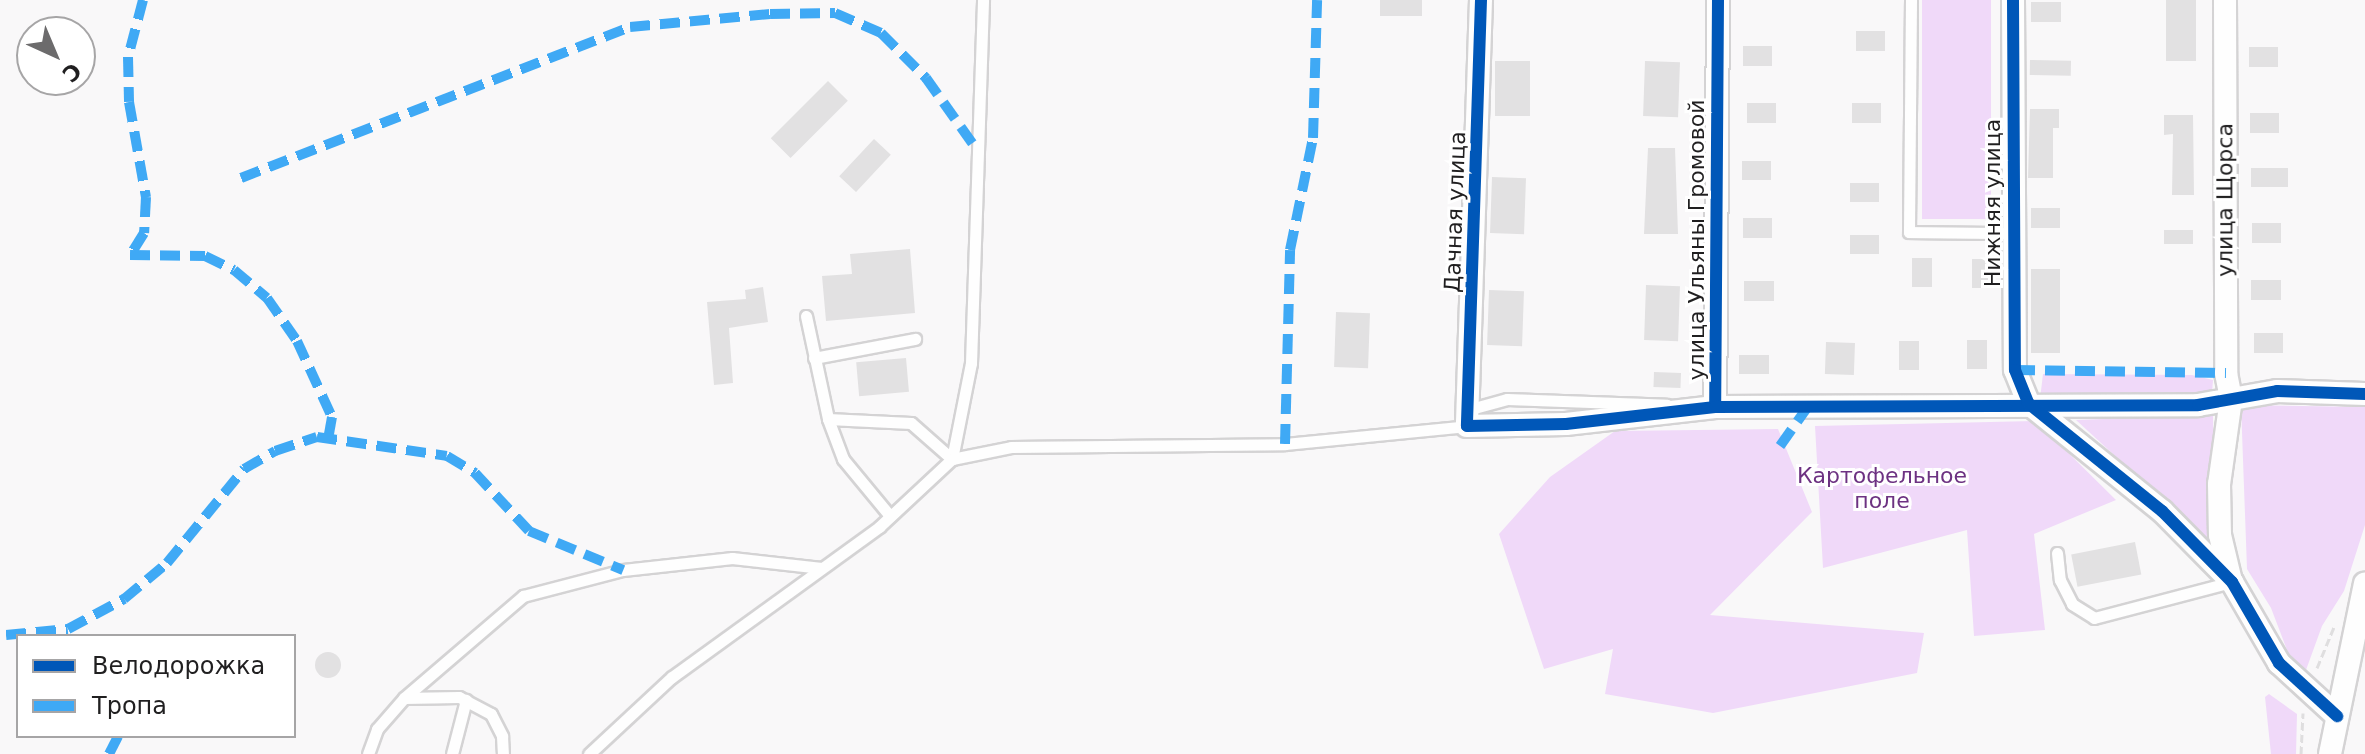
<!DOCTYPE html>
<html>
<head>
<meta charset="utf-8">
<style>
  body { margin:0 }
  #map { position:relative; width:2365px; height:754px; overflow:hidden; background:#f9f8f9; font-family:"DejaVu Sans",sans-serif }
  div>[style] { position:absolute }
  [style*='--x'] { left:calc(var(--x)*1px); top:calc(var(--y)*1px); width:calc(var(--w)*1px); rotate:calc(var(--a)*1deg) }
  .green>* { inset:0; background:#f0d9f9; transform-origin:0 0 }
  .building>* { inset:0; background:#e2e1e2; transform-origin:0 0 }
  .round { border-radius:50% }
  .path>* { height:3px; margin-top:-1.5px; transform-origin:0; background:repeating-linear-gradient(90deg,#dfdedf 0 8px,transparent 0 12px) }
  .roads { filter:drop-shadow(2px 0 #d4d3d4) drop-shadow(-2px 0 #d4d3d4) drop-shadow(0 2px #d4d3d4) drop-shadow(0 -2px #d4d3d4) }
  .lane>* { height:11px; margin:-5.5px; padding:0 5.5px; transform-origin:5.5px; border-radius:5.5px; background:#fefefe }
  .street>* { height:22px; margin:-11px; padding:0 11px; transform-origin:11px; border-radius:11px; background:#fefefe }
  .quiet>* { height:10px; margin-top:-5px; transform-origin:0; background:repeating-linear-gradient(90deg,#3fa9f5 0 20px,transparent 0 30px) }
  .cycleway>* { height:12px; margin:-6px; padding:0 6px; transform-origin:6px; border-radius:6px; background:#0057b8 }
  span { translate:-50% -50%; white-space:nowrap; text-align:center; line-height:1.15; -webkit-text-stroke:6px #fff; paint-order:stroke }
  .street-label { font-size:22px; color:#201f20 }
  .park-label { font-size:22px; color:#6d3282 }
  .legend { position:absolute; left:16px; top:634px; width:280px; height:104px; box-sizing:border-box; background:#fff; border:2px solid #a6a5a6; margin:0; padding:10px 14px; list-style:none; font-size:24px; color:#201f20 }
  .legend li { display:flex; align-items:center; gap:16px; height:40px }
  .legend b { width:40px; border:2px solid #a6a5a6 }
  .north { position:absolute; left:16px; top:16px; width:80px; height:80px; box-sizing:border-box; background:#fff; border:2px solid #a6a5a6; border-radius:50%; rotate:136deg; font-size:22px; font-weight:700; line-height:32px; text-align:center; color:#201f20 }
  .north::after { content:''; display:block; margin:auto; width:28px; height:36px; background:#6c6b6c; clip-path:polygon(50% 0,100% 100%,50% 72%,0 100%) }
</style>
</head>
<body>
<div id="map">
  <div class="green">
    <div style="left:1922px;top:0;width:69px;height:219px"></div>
    <div style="clip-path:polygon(2043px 374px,2192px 375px,2213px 380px,2212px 394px,2040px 399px)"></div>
    <div style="clip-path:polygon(2241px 405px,2365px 407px,2365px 525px,2344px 591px,2322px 626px,2306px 670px,2289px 655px,2271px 608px,2247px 569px)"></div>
    <div style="clip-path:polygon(2213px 415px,2215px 548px,2076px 420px)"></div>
    <div style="clip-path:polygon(2036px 421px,2116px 500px,2034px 534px,2045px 630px,1974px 636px,1967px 530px,1823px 568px,1815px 426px)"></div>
    <div style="clip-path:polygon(1778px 429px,1812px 512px,1710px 615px,1924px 633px,1917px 673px,1713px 713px,1605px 694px,1613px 649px,1544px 669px,1499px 534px,1550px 477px,1615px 431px)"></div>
    <div style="clip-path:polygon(2269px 694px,2297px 714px,2296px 754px,2271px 754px,2265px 697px)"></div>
  </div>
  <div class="building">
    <div style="left:1380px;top:0;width:42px;height:16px"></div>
    <div style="left:2166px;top:0;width:30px;height:61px"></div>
    <div style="left:2031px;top:2px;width:30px;height:20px"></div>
    <div style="left:1856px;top:31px;width:29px;height:20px"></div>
    <div style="left:1743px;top:46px;width:29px;height:20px"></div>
    <div style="left:2249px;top:47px;width:29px;height:20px"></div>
    <div style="left:2030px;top:60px;width:41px;height:15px;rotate:1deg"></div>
    <div style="left:1495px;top:61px;width:35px;height:55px"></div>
    <div style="left:1645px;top:61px;width:35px;height:55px;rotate:2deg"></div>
    <div style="left:828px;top:81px;width:28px;height:81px;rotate:45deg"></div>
    <div style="left:1747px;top:103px;width:29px;height:20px"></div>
    <div style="left:1852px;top:103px;width:29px;height:20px"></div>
    <div style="clip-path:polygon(2030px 109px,2059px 109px,2059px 128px,2053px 128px,2053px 178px,2028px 178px)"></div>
    <div style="left:2250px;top:113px;width:29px;height:20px"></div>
    <div style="clip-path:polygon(2164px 115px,2193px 115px,2194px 195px,2172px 195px,2173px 134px,2164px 135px)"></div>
    <div style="left:874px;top:139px;width:23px;height:51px;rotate:43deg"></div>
    <div style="clip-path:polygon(1648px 148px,1675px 148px,1678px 234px,1644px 234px)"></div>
    <div style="left:1742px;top:161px;width:29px;height:19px"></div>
    <div style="left:2251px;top:168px;width:37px;height:19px"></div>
    <div style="left:1492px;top:177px;width:34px;height:56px;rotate:2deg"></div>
    <div style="left:1850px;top:183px;width:29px;height:19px"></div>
    <div style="left:2031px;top:208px;width:29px;height:20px"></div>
    <div style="left:1743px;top:218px;width:29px;height:20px"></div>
    <div style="left:2281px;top:223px;width:20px;height:29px;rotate:90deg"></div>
    <div style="left:2164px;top:230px;width:29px;height:14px"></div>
    <div style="left:1850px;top:235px;width:29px;height:19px"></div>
    <div style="clip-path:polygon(910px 249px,915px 313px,826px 321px,822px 276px,852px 274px,850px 254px)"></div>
    <div style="left:1912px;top:258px;width:20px;height:29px"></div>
    <div style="left:1972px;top:259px;width:19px;height:29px"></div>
    <div style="left:2031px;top:269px;width:29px;height:84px"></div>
    <div style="left:2251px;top:280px;width:30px;height:20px"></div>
    <div style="left:1744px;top:281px;width:30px;height:20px"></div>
    <div style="left:1646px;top:285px;width:34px;height:55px;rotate:2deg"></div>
    <div style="clip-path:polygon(763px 287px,768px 322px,729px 328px,733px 383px,714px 385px,707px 302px,746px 299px,745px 290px)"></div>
    <div style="left:1489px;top:290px;width:35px;height:55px;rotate:2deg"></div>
    <div style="left:1336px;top:312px;width:34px;height:55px;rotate:2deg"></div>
    <div style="left:2254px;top:333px;width:29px;height:20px"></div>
    <div style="left:1967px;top:340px;width:20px;height:29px"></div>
    <div style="left:1919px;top:341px;width:29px;height:20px;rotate:90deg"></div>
    <div style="left:1826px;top:342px;width:29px;height:32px;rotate:2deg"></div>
    <div style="left:1739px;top:355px;width:30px;height:19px"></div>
    <div style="left:906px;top:358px;width:34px;height:50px;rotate:85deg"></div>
    <div style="left:1654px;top:372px;width:27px;height:15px;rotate:2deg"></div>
    <div style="left:2135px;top:542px;width:33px;height:65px;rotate:79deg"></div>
    <div class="round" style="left:315px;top:652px;width:26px;height:26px"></div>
  </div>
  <div class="path">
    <div style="--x:2317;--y:668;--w:44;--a:-67.5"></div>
    <div style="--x:2301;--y:754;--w:41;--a:-87.2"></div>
  </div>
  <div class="roads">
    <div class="lane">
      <div style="--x:1911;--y:0;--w:232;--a:90.5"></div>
      <div style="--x:1909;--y:232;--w:104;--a:0.6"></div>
      <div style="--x:806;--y:316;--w:105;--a:77.9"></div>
      <div style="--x:828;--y:419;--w:83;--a:2.8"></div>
      <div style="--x:911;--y:423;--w:55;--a:41.3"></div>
      <div style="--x:814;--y:358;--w:103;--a:-10.7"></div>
      <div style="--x:1467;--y:410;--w:41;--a:-15.4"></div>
      <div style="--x:1507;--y:399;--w:160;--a:2.1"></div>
      <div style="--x:828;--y:419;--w:43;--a:69.4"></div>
      <div style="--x:843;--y:459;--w:74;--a:50.5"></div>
      <div style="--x:952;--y:459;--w:98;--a:-78.8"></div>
      <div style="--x:971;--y:363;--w:363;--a:-88.1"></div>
      <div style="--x:2057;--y:553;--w:27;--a:84"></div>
      <div style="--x:2060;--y:580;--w:27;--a:63"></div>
      <div style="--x:2072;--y:604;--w:26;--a:32"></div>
      <div style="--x:2094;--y:618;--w:142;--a:-14.7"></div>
      <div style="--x:404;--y:698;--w:55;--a:-1"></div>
      <div style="--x:459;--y:697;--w:36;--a:28"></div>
      <div style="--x:491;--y:714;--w:25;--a:63"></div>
      <div style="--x:502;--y:736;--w:18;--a:87"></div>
      <div style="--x:368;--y:754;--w:27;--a:-70"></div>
      <div style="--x:377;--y:729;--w:41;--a:-48.9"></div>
      <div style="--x:404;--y:698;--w:157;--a:-40.6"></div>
      <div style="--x:523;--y:596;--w:103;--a:-14.6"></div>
      <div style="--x:623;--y:570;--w:110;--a:-6.3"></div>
      <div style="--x:732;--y:558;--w:90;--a:6.4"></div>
      <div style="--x:452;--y:754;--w:56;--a:-75.5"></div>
      <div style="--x:589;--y:754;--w:113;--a:-42.9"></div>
      <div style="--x:672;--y:677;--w:256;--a:-35.9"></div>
      <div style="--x:879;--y:527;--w:100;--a:-43"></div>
      <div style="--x:952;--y:459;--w:60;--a:-11.5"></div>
      <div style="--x:1011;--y:447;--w:274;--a:-0.6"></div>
      <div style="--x:1285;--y:444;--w:183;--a:-5.6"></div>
    </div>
    <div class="street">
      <div style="--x:1481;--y:0;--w:426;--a:91.9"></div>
      <div style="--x:1467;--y:426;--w:99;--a:-1.2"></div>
      <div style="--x:1566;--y:424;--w:150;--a:-6.5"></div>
      <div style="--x:1718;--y:0;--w:407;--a:90.4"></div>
      <div style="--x:1715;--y:407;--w:483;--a:-0.2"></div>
      <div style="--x:2198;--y:405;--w:80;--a:-10"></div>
      <div style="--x:2277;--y:391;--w:88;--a:2"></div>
      <div style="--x:2013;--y:0;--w:370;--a:89.7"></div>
      <div style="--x:2015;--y:370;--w:35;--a:68"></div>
      <div style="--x:2028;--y:403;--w:172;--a:38.9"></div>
      <div style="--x:2162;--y:511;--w:100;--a:45.4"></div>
      <div style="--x:2232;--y:582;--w:94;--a:59.9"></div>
      <div style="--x:2279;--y:663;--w:79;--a:42.4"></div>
      <div style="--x:2225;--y:0;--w:373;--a:89.8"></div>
      <div style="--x:2226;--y:373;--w:26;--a:79"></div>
      <div style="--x:2231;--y:399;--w:86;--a:98"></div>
      <div style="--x:2219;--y:484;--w:51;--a:88.9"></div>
      <div style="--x:2220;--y:535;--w:47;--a:76.6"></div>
      <div style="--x:2330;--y:754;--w:174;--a:-78.4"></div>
    </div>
  </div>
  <div class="quiet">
    <div style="--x:143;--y:0;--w:59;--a:104.7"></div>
    <div style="--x:128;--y:57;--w:45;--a:88.7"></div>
    <div style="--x:129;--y:102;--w:97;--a:79.9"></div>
    <div style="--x:146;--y:197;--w:36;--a:93"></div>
    <div style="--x:144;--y:233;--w:26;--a:122"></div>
    <div style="--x:130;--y:255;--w:75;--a:0.8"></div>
    <div style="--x:205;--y:256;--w:32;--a:26"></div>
    <div style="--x:234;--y:270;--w:43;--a:40.3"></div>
    <div style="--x:267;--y:298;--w:52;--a:55.1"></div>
    <div style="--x:297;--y:341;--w:84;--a:65.3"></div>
    <div style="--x:332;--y:417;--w:22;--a:100"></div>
    <div style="--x:241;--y:178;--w:417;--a:-21.2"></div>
    <div style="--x:630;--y:27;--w:141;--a:-5.3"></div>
    <div style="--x:770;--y:14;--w:65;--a:-0.9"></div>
    <div style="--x:835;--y:13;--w:50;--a:23.5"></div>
    <div style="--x:881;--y:33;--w:64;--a:45"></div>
    <div style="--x:926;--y:78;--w:85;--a:54.6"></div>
    <div style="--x:2015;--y:370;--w:211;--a:0.8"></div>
    <div style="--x:1285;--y:444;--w:194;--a:-88.5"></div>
    <div style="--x:1290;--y:250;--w:114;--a:-78.4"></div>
    <div style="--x:1313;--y:138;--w:138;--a:-88.3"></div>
    <div style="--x:1780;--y:446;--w:50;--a:-54.7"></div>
    <div style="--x:6;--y:635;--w:62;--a:-5.5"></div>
    <div style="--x:68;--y:629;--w:64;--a:-28.2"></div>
    <div style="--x:124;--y:599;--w:56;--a:-39.9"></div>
    <div style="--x:167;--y:563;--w:122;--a:-50.7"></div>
    <div style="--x:244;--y:469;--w:36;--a:-30"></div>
    <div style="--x:275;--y:451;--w:44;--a:-18.4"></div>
    <div style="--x:317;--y:437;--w:131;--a:8.3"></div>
    <div style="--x:447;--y:456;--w:33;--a:31"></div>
    <div style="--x:475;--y:473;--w:79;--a:47"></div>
    <div style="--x:529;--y:531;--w:102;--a:22.5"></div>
    <div style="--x:109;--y:754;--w:20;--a:-63"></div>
  </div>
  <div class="cycleway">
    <div style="--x:1481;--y:0;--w:426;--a:91.9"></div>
    <div style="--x:1467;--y:426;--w:99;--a:-1.2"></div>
    <div style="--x:1566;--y:424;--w:150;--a:-6.5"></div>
    <div style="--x:1718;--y:0;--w:407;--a:90.4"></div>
    <div style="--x:1715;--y:407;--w:483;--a:-0.2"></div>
    <div style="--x:2198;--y:405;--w:80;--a:-10"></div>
    <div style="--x:2277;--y:391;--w:88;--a:2"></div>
    <div style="--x:2013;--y:0;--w:370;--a:89.7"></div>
    <div style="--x:2015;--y:370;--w:35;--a:68"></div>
    <div style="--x:2028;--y:403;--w:172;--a:38.9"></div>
    <div style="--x:2162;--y:511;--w:100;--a:45.4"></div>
    <div style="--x:2232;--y:582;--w:94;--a:59.9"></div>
    <div style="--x:2279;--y:663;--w:79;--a:42.4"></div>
  </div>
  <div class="street-label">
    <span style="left:2225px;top:200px;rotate:-90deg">улица Щорса</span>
    <span style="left:1993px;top:203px;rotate:-90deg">Нижняя улица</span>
    <span style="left:1455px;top:212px;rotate:-88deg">Дачная улица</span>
    <span style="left:1697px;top:240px;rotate:-90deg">улица Ульяны Громовой</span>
  </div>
  <div class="park-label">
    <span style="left:1882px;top:488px">Картофельное<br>поле</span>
  </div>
  <ul class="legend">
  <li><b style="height:10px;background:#0057b8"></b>Велодорожка</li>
  <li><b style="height:10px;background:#3fa9f5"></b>Тропа</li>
  </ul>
  <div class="north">С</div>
</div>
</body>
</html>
